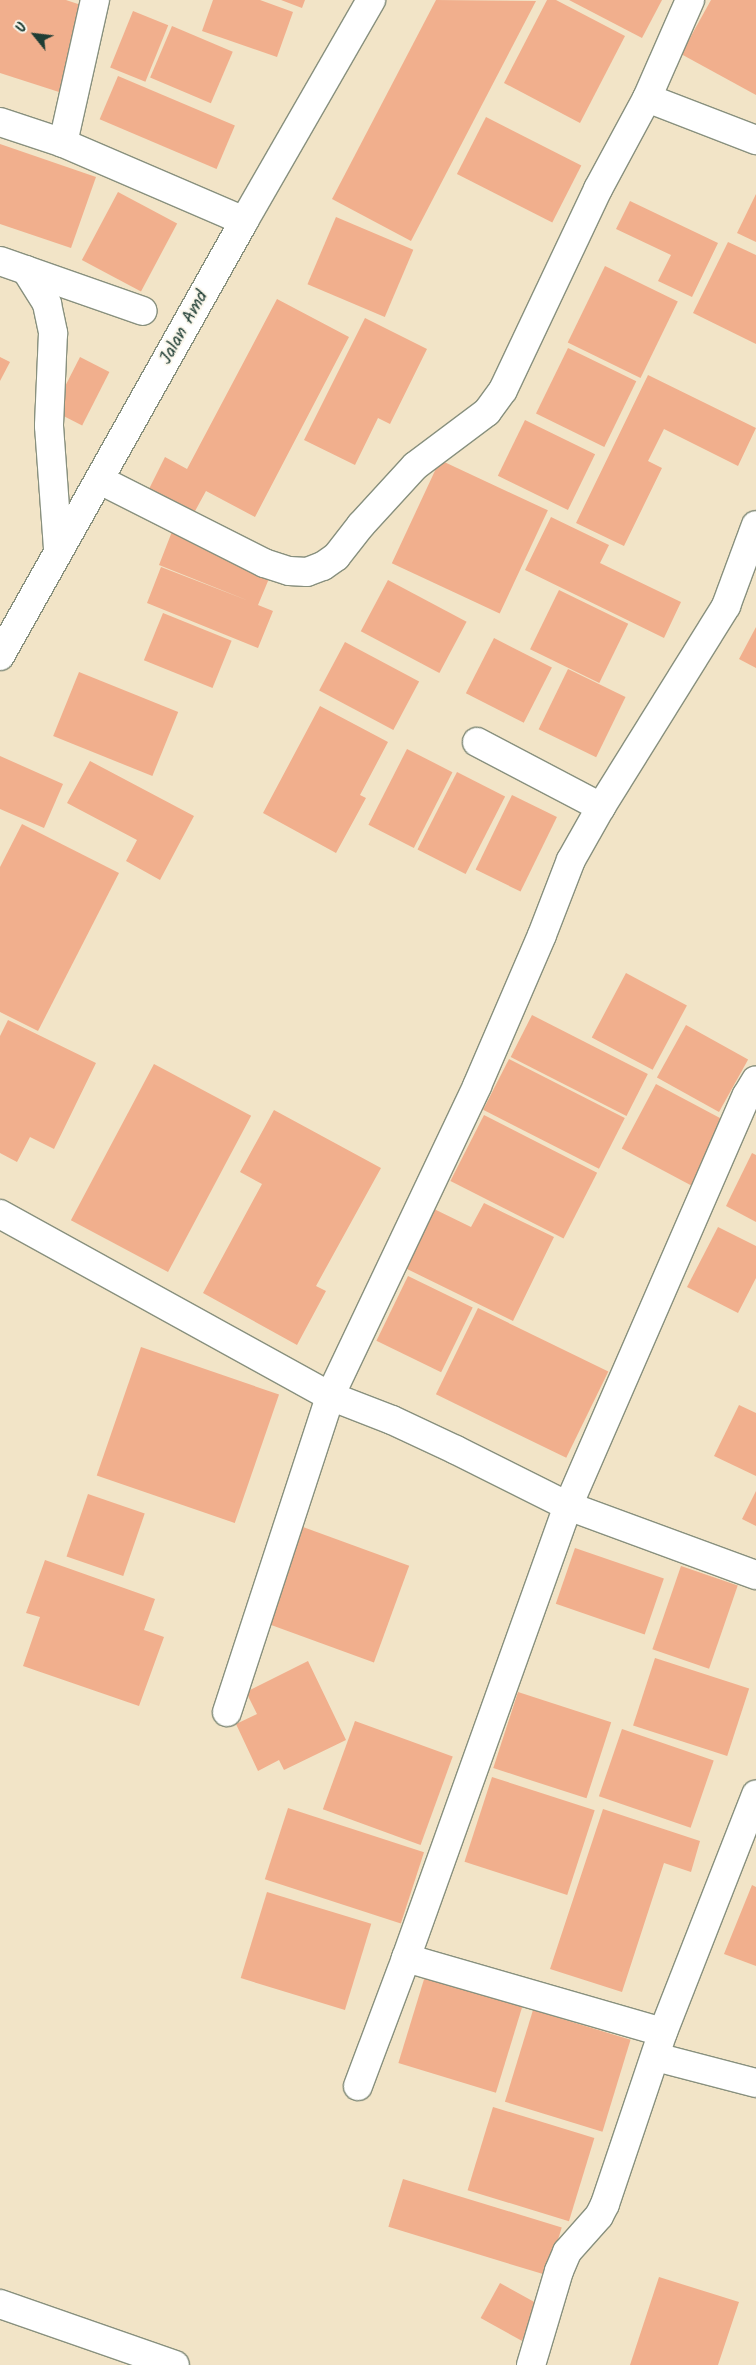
<!DOCTYPE html>
<html>
<head>
<meta charset="utf-8">
<style>
  body { margin:0 }
  #map { position:relative; width:756px; height:2365px; overflow:hidden; background:#f2e4c7; font-family:Kalam,sans-serif }
  div>[style] { position:absolute }
  [style*='--x'] { left:calc(var(--x)*1px); top:calc(var(--y)*1px); width:calc(var(--w)*1px); rotate:calc(var(--a)*1deg) }
  .building>* { inset:0; background:#f1af8d; transform-origin:0 0 }
  .roads { filter:drop-shadow(1px 0 #88907e) drop-shadow(-1px 0 #88907e) drop-shadow(0 1px #88907e) drop-shadow(0 -1px #88907e) }
  .minor>* { height:28px; margin:-14px; padding:0 14px; transform-origin:14px; border-radius:14px; background:#fff }
  .tertiary>* { height:28px; margin:-14px; padding:0 14px; transform-origin:14px; border-radius:14px; background:#fff }
  span { translate:-50% -50%; white-space:nowrap; text-align:center; line-height:1.15; -webkit-text-stroke:4px #fbf7ec; paint-order:stroke }
  .street-label { font-size:18px; color:#1f3d34 }
  .north { position:absolute; left:10px; top:10px; width:50px; height:50px; -webkit-text-stroke:4px #fbf7ec; paint-order:stroke; rotate:299deg; font-size:14px; font-weight:700; line-height:20px; text-align:center; color:#1f3d34 }
  .north::after { content:''; display:block; margin:auto; width:18px; height:22px; background:#1f3d34; clip-path:polygon(50% 0,100% 100%,50% 72%,0 100%) }
</style>
</head>
<body>
<div id="map">
  <div class="building">
    <div style="clip-path:polygon(0 0,66px 0,87px 7px,59px 92px,0 73px)"></div>
    <div style="clip-path:polygon(213px 0,260px 0,293px 12px,277px 57px,202px 31px)"></div>
    <div style="clip-path:polygon(281px 0,305px 0,302px 8px)"></div>
    <div style="clip-path:polygon(436px 0,536px 1px,411px 241px,332px 199px)"></div>
    <div style="clip-path:polygon(547px 0,556px 0,625px 36px,580px 123px,504px 83px)"></div>
    <div style="clip-path:polygon(569px 0,662px 0,642px 38px)"></div>
    <div style="clip-path:polygon(711px 0,756px 0,756px 95px,681px 54px)"></div>
    <div style="left:133px;top:11px;width:38px;height:61px;rotate:22deg"></div>
    <div style="left:172px;top:26px;width:66px;height:56px;rotate:23deg"></div>
    <div style="left:118px;top:76px;width:127px;height:47px;rotate:23deg"></div>
    <div style="left:486px;top:117px;width:107px;height:64px;rotate:27deg"></div>
    <div style="clip-path:polygon(0 144px,96px 177px,71px 248px,0 224px)"></div>
    <div style="left:118px;top:192px;width:67px;height:77px;rotate:28deg"></div>
    <div style="clip-path:polygon(756px 194px,756px 242px,737px 233px)"></div>
    <div style="clip-path:polygon(630px 201px,718px 243px,692px 297px,658px 281px,671px 255px,616px 229px)"></div>
    <div style="left:336px;top:217px;width:84px;height:73px;rotate:23deg"></div>
    <div style="clip-path:polygon(728px 242px,756px 255px,756px 344px,693px 313px)"></div>
    <div style="left:605px;top:266px;width:81px;height:85px;rotate:26deg"></div>
    <div style="clip-path:polygon(277px 299px,349px 337px,255px 517px,206px 491px,194px 513px,149px 489px,165px 457px,187px 469px)"></div>
    <div style="clip-path:polygon(365px 318px,427px 349px,390px 424px,378px 418px,355px 465px,304px 440px)"></div>
    <div style="left:568px;top:348px;width:76px;height:73px;rotate:26deg"></div>
    <div style="clip-path:polygon(0 357px,10px 362px,0 381px)"></div>
    <div style="left:80px;top:357px;width:33px;height:60px;rotate:27deg"></div>
    <div style="clip-path:polygon(648px 375px,756px 428px,738px 466px,664px 429px,648px 461px,662px 468px,624px 546px,576px 523px)"></div>
    <div style="left:525px;top:420px;width:78px;height:62px;rotate:26deg"></div>
    <div style="left:440px;top:460px;width:119px;height:114px;rotate:25deg"></div>
    <div style="clip-path:polygon(551px 517px,609px 545px,600px 563px,681px 602px,664px 638px,525px 570px)"></div>
    <div style="clip-path:polygon(173px 529px,273px 569px,258px 605px,273px 611px,258px 648px,147px 603px,161px 567px,249px 601px,159px 565px)"></div>
    <div style="left:388px;top:580px;width:89px;height:58px;rotate:28deg"></div>
    <div style="left:559px;top:590px;width:77px;height:66px;rotate:26deg"></div>
    <div style="left:163px;top:613px;width:74px;height:51px;rotate:22deg"></div>
    <div style="clip-path:polygon(756px 627px,756px 668px,739px 659px)"></div>
    <div style="left:494px;top:638px;width:65px;height:62px;rotate:27deg"></div>
    <div style="left:345px;top:642px;width:84px;height:55px;rotate:28deg"></div>
    <div style="left:568px;top:669px;width:64px;height:67px;rotate:26deg"></div>
    <div style="left:79px;top:672px;width:107px;height:69px;rotate:22deg"></div>
    <div style="clip-path:polygon(320px 706px,388px 742px,360px 795px,366px 798px,336px 853px,263px 813px)"></div>
    <div style="left:407px;top:749px;width:51px;height:85px;rotate:27deg"></div>
    <div style="clip-path:polygon(0 756px,63px 784px,44px 828px,0 809px)"></div>
    <div style="clip-path:polygon(90px 761px,194px 816px,160px 880px,126px 861px,137px 840px,67px 803px)"></div>
    <div style="left:457px;top:772px;width:54px;height:87px;rotate:27deg"></div>
    <div style="left:512px;top:795px;width:50px;height:83px;rotate:26deg"></div>
    <div style="clip-path:polygon(22px 824px,119px 873px,38px 1031px,0 1012px,0 867px)"></div>
    <div style="left:626px;top:973px;width:69px;height:73px;rotate:28deg"></div>
    <div style="left:532px;top:1015px;width:130px;height:47px;rotate:27deg"></div>
    <div style="clip-path:polygon(8px 1020px,96px 1063px,54px 1149px,30px 1137px,17px 1162px,0 1153px,0 1036px)"></div>
    <div style="left:686px;top:1025px;width:71px;height:60px;rotate:29deg"></div>
    <div style="left:509px;top:1059px;width:130px;height:57px;rotate:27deg"></div>
    <div style="left:154px;top:1064px;width:110px;height:177px;rotate:28deg"></div>
    <div style="left:656px;top:1084px;width:82px;height:73px;rotate:28deg"></div>
    <div style="clip-path:polygon(274px 1110px,381px 1168px,316px 1286px,326px 1291px,297px 1345px,203px 1293px,262px 1184px,240px 1172px)"></div>
    <div style="left:484px;top:1115px;width:127px;height:74px;rotate:27deg"></div>
    <div style="clip-path:polygon(752px 1153px,756px 1155px,756px 1222px,726px 1206px)"></div>
    <div style="clip-path:polygon(484px 1203px,554px 1237px,513px 1321px,403px 1267px,432px 1208px,471px 1227px)"></div>
    <div style="clip-path:polygon(718px 1227px,756px 1246px,756px 1278px,738px 1313px,687px 1287px)"></div>
    <div style="left:408px;top:1276px;width:72px;height:72px;rotate:26deg"></div>
    <div style="left:478px;top:1308px;width:145px;height:96px;rotate:26deg"></div>
    <div style="left:141px;top:1347px;width:146px;height:136px;rotate:19deg"></div>
    <div style="clip-path:polygon(739px 1405px,756px 1413px,756px 1476px,714px 1456px)"></div>
    <div style="clip-path:polygon(756px 1491px,756px 1526px,742px 1519px)"></div>
    <div style="left:88px;top:1494px;width:60px;height:66px;rotate:19deg"></div>
    <div style="left:303px;top:1527px;width:113px;height:103px;rotate:20deg"></div>
    <div style="left:575px;top:1548px;width:94px;height:59px;rotate:19deg"></div>
    <div style="clip-path:polygon(45px 1560px,155px 1599px,144px 1630px,164px 1637px,139px 1706px,23px 1666px,40px 1617px,26px 1613px)"></div>
    <div style="left:681px;top:1566px;width:60px;height:88px;rotate:19deg"></div>
    <div style="left:655px;top:1658px;width:99px;height:71px;rotate:18deg"></div>
    <div style="clip-path:polygon(308px 1661px,346px 1740px,284px 1770px,279px 1760px,258px 1771px,236px 1724px,257px 1714px,246px 1692px)"></div>
    <div style="left:518px;top:1692px;width:98px;height:80px;rotate:18deg"></div>
    <div style="left:355px;top:1721px;width:104px;height:94px;rotate:20deg"></div>
    <div style="left:622px;top:1729px;width:97px;height:71px;rotate:19deg"></div>
    <div style="left:492px;top:1777px;width:108px;height:89px;rotate:18deg"></div>
    <div style="left:288px;top:1808px;width:143px;height:75px;rotate:18deg"></div>
    <div style="clip-path:polygon(603px 1809px,700px 1841px,691px 1872px,664px 1863px,622px 1992px,550px 1969px)"></div>
    <div style="clip-path:polygon(752px 1885px,756px 1887px,756px 1966px,724px 1954px)"></div>
    <div style="left:267px;top:1892px;width:109px;height:90px;rotate:17deg"></div>
    <div style="left:425px;top:1976px;width:102px;height:91px;rotate:17deg"></div>
    <div style="left:533px;top:2010px;width:102px;height:96px;rotate:17deg"></div>
    <div style="left:493px;top:2107px;width:106px;height:87px;rotate:17deg"></div>
    <div style="left:403px;top:2179px;width:166px;height:50px;rotate:17deg"></div>
    <div style="clip-path:polygon(659px 2277px,739px 2302px,718px 2365px,630px 2365px)"></div>
    <div style="left:500px;top:2283px;width:47px;height:40px;rotate:29deg"></div>
  </div>
  <div class="roads">
    <div class="minor">
      <div style="--x:647;--y:98;--w:107;--a:-66.3"></div>
      <div style="--x:0;--y:122;--w:66;--a:18.4"></div>
      <div style="--x:63;--y:143;--w:197;--a:23.3"></div>
      <div style="--x:63;--y:143;--w:147;--a:-77.4"></div>
      <div style="--x:0;--y:261;--w:151;--a:19.3"></div>
      <div style="--x:26;--y:270;--w:40;--a:58"></div>
      <div style="--x:47;--y:304;--w:30;--a:78"></div>
      <div style="--x:53;--y:333;--w:93;--a:92.5"></div>
      <div style="--x:49;--y:426;--w:124;--a:85.8"></div>
      <div style="--x:100;--y:480;--w:184;--a:26.8"></div>
      <div style="--x:264;--y:563;--w:26;--a:18"></div>
      <div style="--x:289;--y:571;--w:18;--a:3"></div>
      <div style="--x:307;--y:572;--w:17;--a:-21"></div>
      <div style="--x:323;--y:566;--w:16;--a:-35"></div>
      <div style="--x:336;--y:557;--w:41;--a:-52"></div>
      <div style="--x:361;--y:525;--w:80;--a:-47.5"></div>
      <div style="--x:415;--y:466;--w:90;--a:-36.9"></div>
      <div style="--x:487;--y:412;--w:27;--a:-54"></div>
      <div style="--x:503;--y:390;--w:222;--a:-64.7"></div>
      <div style="--x:598;--y:189;--w:103;--a:-61.7"></div>
      <div style="--x:647;--y:98;--w:117;--a:21.1"></div>
      <div style="--x:477;--y:742;--w:140;--a:27.7"></div>
      <div style="--x:0;--y:1214;--w:377;--a:28.9"></div>
      <div style="--x:330;--y:1396;--w:66;--a:21.2"></div>
      <div style="--x:392;--y:1420;--w:71;--a:25.1"></div>
      <div style="--x:456;--y:1450;--w:125;--a:26.6"></div>
      <div style="--x:568;--y:1506;--w:200;--a:20.2"></div>
      <div style="--x:227;--y:1712;--w:332;--a:-71.9"></div>
      <div style="--x:330;--y:1396;--w:343;--a:-64.6"></div>
      <div style="--x:477;--y:1086;--w:164;--a:-66.7"></div>
      <div style="--x:542;--y:935;--w:80;--a:-68.9"></div>
      <div style="--x:571;--y:860;--w:61;--a:-60.5"></div>
      <div style="--x:601;--y:807;--w:237;--a:-58.1"></div>
      <div style="--x:726;--y:606;--w:86;--a:-69.7"></div>
      <div style="--x:406;--y:1958;--w:267;--a:16.1"></div>
      <div style="--x:656;--y:2057;--w:103;--a:14.6"></div>
      <div style="--x:358;--y:2086;--w:137;--a:-69.4"></div>
      <div style="--x:406;--y:1958;--w:480;--a:-70.3"></div>
      <div style="--x:568;--y:1506;--w:448;--a:-66.5"></div>
      <div style="--x:747;--y:1095;--w:17;--a:-59"></div>
      <div style="--x:0;--y:2304;--w:185;--a:19.2"></div>
      <div style="--x:531;--y:2365;--w:98;--a:-73.4"></div>
      <div style="--x:559;--y:2271;--w:21;--a:-67"></div>
      <div style="--x:567;--y:2252;--w:48;--a:-48.4"></div>
      <div style="--x:599;--y:2216;--w:13;--a:-63"></div>
      <div style="--x:605;--y:2204;--w:182;--a:-71.4"></div>
      <div style="--x:663;--y:2032;--w:255;--a:-68.6"></div>
    </div>
    <div class="tertiary">
      <div style="--x:0;--y:656;--w:499;--a:-60.7"></div>
      <div style="--x:244;--y:221;--w:255;--a:-60.1"></div>
    </div>
  </div>
  <div class="street-label">
    <span style="left:185px;top:328px;rotate:-61deg">Jalan Amd</span>
  </div>
  <div class="north">U</div>
</div>
</body>
</html>
